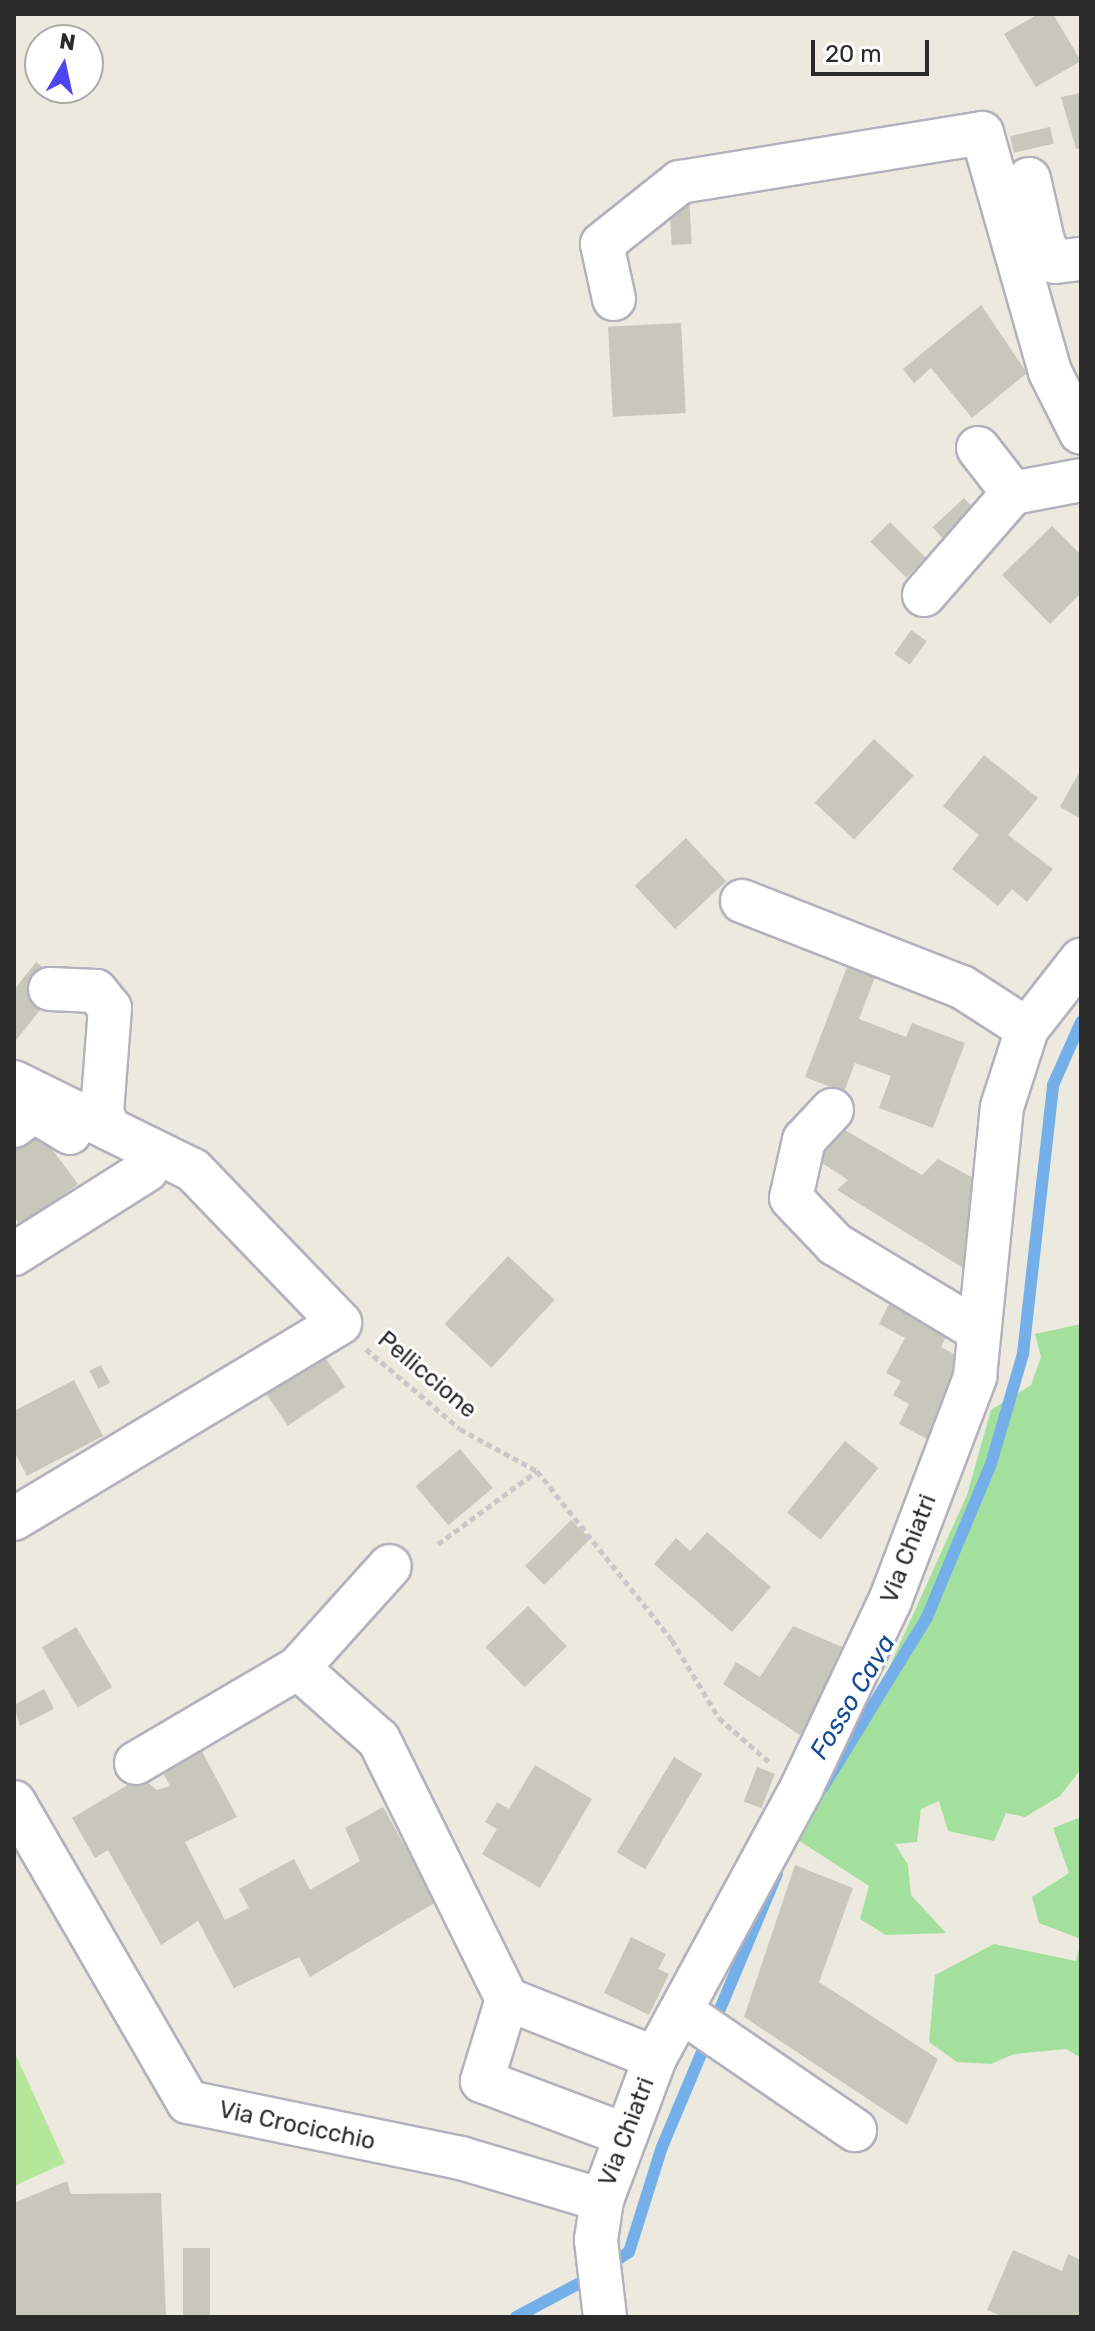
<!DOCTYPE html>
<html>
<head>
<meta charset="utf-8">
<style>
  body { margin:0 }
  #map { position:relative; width:1095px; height:2331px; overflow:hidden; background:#ece9de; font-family:Rubik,sans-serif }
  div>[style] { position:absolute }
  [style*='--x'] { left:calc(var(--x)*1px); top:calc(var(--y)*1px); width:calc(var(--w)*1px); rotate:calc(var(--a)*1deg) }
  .green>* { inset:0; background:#a4e09d }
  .pitch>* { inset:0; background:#b4e799 }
  .stream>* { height:12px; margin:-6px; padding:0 6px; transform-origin:6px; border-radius:6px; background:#75afe9 }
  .building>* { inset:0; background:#c8c7bc; transform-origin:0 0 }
  .path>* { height:5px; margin-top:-2.5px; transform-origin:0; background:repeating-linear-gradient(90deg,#c8c8c8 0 6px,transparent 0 10px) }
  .roads { filter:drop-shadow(2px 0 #b2b1be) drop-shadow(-2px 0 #b2b1be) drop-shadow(0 2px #b2b1be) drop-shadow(0 -2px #b2b1be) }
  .minor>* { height:42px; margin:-21px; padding:0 21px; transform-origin:21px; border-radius:21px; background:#fff }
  span { translate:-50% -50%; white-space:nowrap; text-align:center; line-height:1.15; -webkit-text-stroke:6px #fff; paint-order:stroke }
  .street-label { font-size:24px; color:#2b2b2b }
  .water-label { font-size:26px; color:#134b96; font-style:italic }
  .frame { position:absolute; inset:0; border:16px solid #2b2b2b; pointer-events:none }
  .north { position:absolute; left:24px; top:24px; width:80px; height:80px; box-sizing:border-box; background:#fff; border:2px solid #aaa; border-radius:50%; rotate:9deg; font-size:22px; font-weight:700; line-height:32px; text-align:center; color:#2b2b2b }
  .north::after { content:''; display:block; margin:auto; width:28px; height:36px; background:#4d45f2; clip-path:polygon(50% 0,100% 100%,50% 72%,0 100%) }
  .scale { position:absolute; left:811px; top:40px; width:118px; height:36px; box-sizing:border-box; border:4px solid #2b2b2b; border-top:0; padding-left:10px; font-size:24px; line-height:28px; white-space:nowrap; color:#2b2b2b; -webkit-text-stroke:6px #fff; paint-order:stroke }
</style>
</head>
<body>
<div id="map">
  <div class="green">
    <div style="clip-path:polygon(1081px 1324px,1081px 1769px,1060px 1796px,1025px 1817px,1006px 1813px,994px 1841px,948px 1831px,939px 1801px,921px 1809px,917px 1842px,895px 1844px,908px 1865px,911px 1895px,946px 1933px,886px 1935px,860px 1919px,869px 1886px,795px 1838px,884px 1679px,967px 1495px,991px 1410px,1031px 1385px,1041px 1357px,1035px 1334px)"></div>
    <div style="clip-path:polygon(1081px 1817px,1081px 1939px,1039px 1923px,1032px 1897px,1069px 1873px,1053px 1828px)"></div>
    <div style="clip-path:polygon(1081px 1940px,1081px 2058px,1066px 2049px,1014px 2054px,991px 2064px,957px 2062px,929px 2042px,935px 1975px,994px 1944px,1076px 1961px)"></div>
  </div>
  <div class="pitch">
    <div style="clip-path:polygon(14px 2051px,65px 2163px,14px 2186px)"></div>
  </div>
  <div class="stream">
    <div style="--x:823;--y:1787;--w:199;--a:-58.5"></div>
    <div style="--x:927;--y:1617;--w:166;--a:-67.3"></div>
    <div style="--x:991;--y:1464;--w:115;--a:-73.8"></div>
    <div style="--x:1023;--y:1354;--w:271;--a:-83.6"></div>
    <div style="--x:1053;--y:1085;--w:69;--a:-66"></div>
    <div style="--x:606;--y:2267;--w:27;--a:-33"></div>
    <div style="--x:629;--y:2252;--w:110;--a:-72.6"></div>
    <div style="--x:662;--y:2147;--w:296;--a:-67.2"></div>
    <div style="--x:516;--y:2317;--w:85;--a:-28.1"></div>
  </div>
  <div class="building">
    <div style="clip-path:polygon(1038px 14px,1053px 14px,1081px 61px,1036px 87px,1004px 34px)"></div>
    <div style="clip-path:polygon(1081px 93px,1081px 148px,1076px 149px,1061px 97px)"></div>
    <div style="left:1050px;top:127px;width:17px;height:41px;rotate:77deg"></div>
    <div style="left:689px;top:194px;width:50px;height:20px;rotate:87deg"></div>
    <div style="clip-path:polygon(981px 305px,1027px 373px,972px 418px,931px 368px,914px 383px,903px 369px)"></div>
    <div style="left:681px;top:323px;width:90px;height:73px;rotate:87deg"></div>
    <div style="left:964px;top:498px;width:35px;height:43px;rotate:47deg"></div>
    <div style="left:890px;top:522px;width:51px;height:28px;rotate:45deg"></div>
    <div style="clip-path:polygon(1052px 526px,1081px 555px,1081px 593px,1050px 624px,1002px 575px)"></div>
    <div style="left:911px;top:630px;width:19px;height:29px;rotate:35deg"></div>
    <div style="left:874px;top:739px;width:54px;height:87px;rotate:43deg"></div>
    <div style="clip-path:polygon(984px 755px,1038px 798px,1008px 835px,1053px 869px,1027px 902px,1012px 889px,998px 906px,952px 869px,979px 835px,943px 806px)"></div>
    <div style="clip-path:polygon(1081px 769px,1081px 819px,1060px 807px)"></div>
    <div style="left:686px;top:838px;width:59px;height:70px;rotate:47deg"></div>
    <div style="clip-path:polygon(36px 962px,62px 982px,14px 1043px,14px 990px)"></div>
    <div style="clip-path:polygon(847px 967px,875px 977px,859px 1019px,906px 1037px,912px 1023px,965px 1043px,933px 1128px,879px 1108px,891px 1076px,855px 1063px,844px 1092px,805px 1077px)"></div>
    <div style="clip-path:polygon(34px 1125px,78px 1184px,21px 1226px,14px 1217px,14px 1139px)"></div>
    <div style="clip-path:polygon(838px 1126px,922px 1175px,938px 1159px,988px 1186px,981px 1279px,837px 1190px,848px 1180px,816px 1159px)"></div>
    <div style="left:508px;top:1256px;width:64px;height:93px;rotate:43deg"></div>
    <div style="clip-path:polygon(892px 1298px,950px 1329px,941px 1347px,969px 1362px,927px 1439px,899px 1424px,909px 1404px,893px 1395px,901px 1381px,886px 1373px,905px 1338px,879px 1324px)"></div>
    <div style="left:316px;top:1344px;width:52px;height:69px;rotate:56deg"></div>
    <div style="left:101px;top:1365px;width:20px;height:13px;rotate:63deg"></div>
    <div style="clip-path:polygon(74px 1380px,103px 1436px,27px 1476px,14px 1451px,14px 1411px)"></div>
    <div style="left:845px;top:1441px;width:43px;height:92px;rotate:39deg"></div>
    <div style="left:460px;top:1449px;width:51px;height:58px;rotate:50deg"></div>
    <div style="left:571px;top:1520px;width:27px;height:65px;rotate:45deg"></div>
    <div style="clip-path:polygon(707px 1532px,771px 1587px,732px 1632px,654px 1564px,676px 1538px,690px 1551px)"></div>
    <div style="left:528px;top:1606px;width:56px;height:59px;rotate:46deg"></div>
    <div style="clip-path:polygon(793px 1626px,849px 1650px,800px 1735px,723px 1684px,736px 1662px,760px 1677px)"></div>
    <div style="left:76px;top:1627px;width:70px;height:40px;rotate:59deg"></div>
    <div style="clip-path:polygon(44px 1689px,54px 1709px,20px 1726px,14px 1705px)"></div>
    <div style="clip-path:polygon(199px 1746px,237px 1817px,185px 1842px,225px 1920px,249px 1908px,239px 1889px,294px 1859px,310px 1890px,360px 1861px,345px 1828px,383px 1807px,436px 1902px,310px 1977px,299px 1957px,234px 1988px,198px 1921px,161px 1945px,108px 1850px,95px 1858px,72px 1818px,141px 1777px,157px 1790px,170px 1786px,160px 1767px)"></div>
    <div style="left:674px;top:1757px;width:33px;height:111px;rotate:31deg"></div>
    <div style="clip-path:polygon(535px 1765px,592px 1799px,540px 1888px,482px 1854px,497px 1829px,485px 1822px,497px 1802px,509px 1809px)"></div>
    <div style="left:757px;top:1767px;width:19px;height:37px;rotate:21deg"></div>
    <div style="clip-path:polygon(795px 1865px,853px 1888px,819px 1982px,938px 2059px,907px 2125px,744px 2017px)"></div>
    <div style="clip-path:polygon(631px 1937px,666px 1954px,658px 1969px,669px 1974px,649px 2015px,604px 1993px)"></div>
    <div style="clip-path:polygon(67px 2181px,71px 2194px,161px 2193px,166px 2317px,14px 2317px,14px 2203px)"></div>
    <div style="left:183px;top:2248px;width:27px;height:69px"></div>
    <div style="clip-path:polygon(1013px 2250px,1062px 2271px,1068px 2254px,1081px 2260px,1079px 2317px,1004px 2317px,987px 2310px)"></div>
  </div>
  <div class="path">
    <div style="--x:366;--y:1349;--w:123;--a:40.4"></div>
    <div style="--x:460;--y:1429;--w:88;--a:28.6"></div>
    <div style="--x:537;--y:1471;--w:216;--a:51.4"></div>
    <div style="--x:672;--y:1640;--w:91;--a:58.9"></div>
    <div style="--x:719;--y:1718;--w:67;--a:41.3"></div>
    <div style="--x:438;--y:1544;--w:123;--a:-36.4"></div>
  </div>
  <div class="roads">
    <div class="minor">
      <div style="--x:1029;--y:179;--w:68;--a:77.2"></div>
      <div style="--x:1044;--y:245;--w:20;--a:57"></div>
      <div style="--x:1055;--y:262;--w:26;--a:-7"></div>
      <div style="--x:614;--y:299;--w:56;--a:-102.3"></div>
      <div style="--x:602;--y:244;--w:100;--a:-38.5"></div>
      <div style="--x:680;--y:182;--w:306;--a:-9.2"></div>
      <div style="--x:982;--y:133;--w:248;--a:74.1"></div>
      <div style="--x:1050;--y:372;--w:68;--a:63.1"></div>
      <div style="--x:978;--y:448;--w:57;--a:52.1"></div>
      <div style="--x:924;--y:595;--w:135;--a:-48.9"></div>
      <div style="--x:1013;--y:493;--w:69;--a:-10.8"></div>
      <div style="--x:742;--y:901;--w:236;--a:21.4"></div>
      <div style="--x:962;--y:987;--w:77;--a:32.9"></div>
      <div style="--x:50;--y:989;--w:46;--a:2.5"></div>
      <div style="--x:96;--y:991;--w:22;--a:51"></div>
      <div style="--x:110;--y:1008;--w:104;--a:94.4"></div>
      <div style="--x:102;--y:1112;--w:18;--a:68"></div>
      <div style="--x:14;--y:1082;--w:199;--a:26.2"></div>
      <div style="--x:193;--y:1170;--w:212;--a:46.1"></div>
      <div style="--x:340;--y:1323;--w:380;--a:149"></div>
      <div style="--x:832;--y:1110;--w:41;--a:133"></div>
      <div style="--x:804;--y:1140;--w:59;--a:102.6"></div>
      <div style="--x:791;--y:1198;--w:64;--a:46.3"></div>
      <div style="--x:835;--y:1244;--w:168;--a:31.1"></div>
      <div style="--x:14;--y:1126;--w:25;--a:-37"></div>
      <div style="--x:34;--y:1111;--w:42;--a:31.4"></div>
      <div style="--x:14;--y:1254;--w:157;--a:-32.3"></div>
      <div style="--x:298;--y:1668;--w:137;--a:-48"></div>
      <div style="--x:136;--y:1763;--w:188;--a:-30.4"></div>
      <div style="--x:298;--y:1668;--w:108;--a:41.6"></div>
      <div style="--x:379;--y:1740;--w:289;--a:63.7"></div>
      <div style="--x:507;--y:1999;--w:159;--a:21.7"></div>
      <div style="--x:14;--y:1802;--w:347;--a:59.9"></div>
      <div style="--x:188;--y:2102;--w:279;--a:11.6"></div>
      <div style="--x:461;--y:2158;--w:147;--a:16.6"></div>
      <div style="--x:507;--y:1999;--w:86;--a:107"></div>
      <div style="--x:482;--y:2081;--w:154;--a:20.6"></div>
      <div style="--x:681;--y:2011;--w:211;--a:34.4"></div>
      <div style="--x:605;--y:2317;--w:78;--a:-96.7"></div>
      <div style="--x:596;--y:2240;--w:40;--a:-81.5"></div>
      <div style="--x:602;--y:2200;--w:152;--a:-69.5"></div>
      <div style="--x:655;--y:2058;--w:306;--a:-61.5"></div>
      <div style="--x:801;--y:1789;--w:208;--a:-64.7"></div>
      <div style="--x:890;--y:1601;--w:240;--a:-69.2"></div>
      <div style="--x:975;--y:1377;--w:271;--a:-84.3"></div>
      <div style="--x:1002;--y:1107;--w:82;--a:-72.2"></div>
      <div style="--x:1027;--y:1029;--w:88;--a:-52"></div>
    </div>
  </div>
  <div class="street-label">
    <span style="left:427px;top:1375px;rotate:40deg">Pelliccione</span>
    <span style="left:909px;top:1549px;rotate:-69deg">Via Chiatri</span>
    <span style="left:297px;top:2126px;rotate:12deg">Via Crocicchio</span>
    <span style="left:627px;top:2132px;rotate:-69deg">Via Chiatri</span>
  </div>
  <div class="water-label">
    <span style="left:853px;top:1697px;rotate:-59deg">Fosso Cava</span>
  </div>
  <div class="frame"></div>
  <div class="north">N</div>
  <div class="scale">20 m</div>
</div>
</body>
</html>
